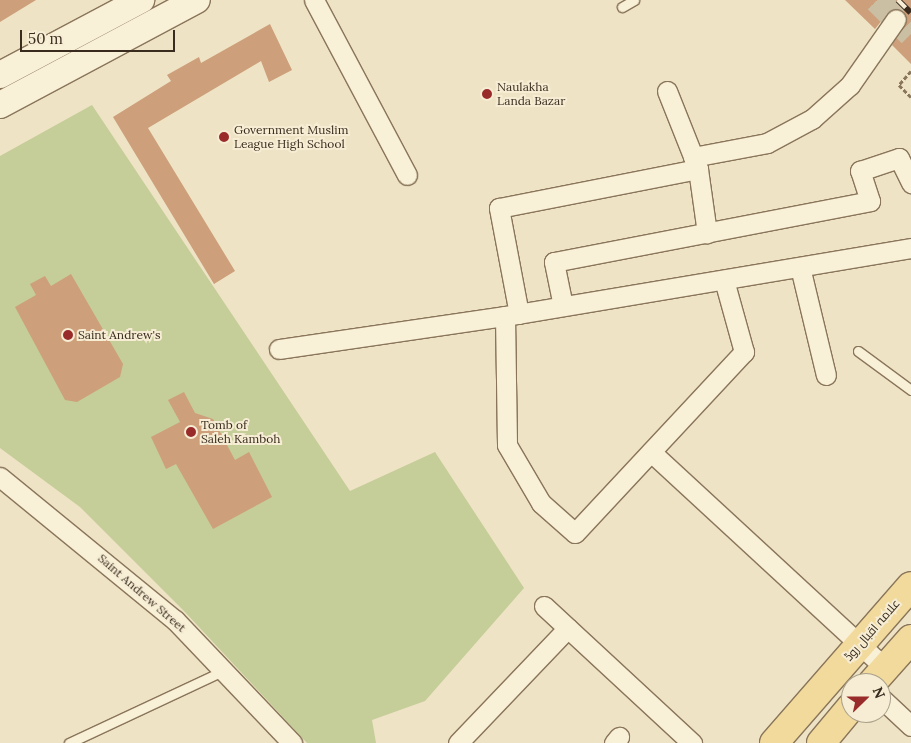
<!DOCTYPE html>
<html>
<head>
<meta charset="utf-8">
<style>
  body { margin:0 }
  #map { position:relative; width:911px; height:743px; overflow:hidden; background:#eee3c4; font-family:Lora,Cairo,serif }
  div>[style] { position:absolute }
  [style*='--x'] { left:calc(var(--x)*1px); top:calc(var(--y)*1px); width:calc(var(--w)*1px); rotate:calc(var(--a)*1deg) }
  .green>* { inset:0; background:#c5cd98 }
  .building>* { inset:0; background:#cd9f7a }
  .secondary-tunnel>* { height:26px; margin-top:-13px; transform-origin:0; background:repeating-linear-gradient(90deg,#cabea3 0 26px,transparent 0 39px) }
  .path>* { height:3px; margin-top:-1.5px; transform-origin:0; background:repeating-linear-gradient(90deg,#89755a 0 4px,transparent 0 6.5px) }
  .roads { filter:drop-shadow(1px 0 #89755a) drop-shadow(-1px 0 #89755a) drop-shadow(0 1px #89755a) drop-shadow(0 -1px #89755a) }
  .service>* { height:9px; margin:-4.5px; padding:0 4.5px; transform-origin:4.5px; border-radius:4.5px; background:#f9f0d8 }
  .minor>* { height:19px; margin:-9.5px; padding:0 9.5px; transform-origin:9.5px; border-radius:9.5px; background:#f9f0d8 }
  .secondary>* { height:26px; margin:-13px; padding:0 13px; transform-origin:13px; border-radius:13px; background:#f9f0d8 }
  .primary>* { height:28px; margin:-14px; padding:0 14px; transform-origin:14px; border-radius:14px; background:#f2d99c }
  .rail>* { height:5.5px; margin-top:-2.75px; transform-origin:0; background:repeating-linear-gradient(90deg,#f6edd4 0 11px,#392c1e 0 22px); box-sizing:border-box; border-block:1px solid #392c1e }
  .dots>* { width:14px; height:14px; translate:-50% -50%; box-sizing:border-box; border:2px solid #f6edd4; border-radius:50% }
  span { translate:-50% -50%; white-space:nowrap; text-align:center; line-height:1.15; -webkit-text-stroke:4px #f6edd4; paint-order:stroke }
  .poi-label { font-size:12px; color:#392c1e }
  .left { translate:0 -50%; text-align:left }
  .street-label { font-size:12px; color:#392c1e }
  .north { position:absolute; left:841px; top:673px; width:50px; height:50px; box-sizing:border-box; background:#f6edd4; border:1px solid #aaa08b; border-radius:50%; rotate:68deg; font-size:14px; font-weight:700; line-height:20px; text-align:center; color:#392c1e }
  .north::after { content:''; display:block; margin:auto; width:18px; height:22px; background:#992c2a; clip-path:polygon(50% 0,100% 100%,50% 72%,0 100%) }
  .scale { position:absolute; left:20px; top:30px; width:155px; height:22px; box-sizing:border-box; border:2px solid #392c1e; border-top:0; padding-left:6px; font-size:15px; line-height:18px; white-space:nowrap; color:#392c1e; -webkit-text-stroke:4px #f6edd4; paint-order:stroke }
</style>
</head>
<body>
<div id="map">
  <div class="green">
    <div style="clip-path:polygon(92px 105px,350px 491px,435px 452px,524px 588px,425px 701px,372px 720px,376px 743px,307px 743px,184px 611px,80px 507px,0 448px,0 156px)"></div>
  </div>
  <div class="building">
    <div style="clip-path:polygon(0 0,36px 0,0 22px)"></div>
    <div style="clip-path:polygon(845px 0,911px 0,911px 64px,892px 45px,907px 20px,903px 10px,891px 9px,875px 29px)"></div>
    <div style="clip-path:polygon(270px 24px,292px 70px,269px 82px,261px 61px,148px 128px,235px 271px,214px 284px,113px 117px,171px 81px,167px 75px,199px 57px,201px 63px)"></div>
    <div style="clip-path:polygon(71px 274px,123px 364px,120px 377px,77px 402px,65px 400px,15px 307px,36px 295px,30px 284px,45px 276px,51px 286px)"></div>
    <div style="clip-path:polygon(184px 392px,195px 413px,213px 419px,235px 460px,249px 452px,272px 497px,213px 529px,176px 464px,166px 469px,151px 437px,180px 422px,168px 400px)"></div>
  </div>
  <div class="secondary-tunnel">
    <div style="--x:877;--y:0;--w:48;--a:45"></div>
  </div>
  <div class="path">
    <div style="--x:911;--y:71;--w:18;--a:131"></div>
    <div style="--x:899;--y:85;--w:17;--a:45"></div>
  </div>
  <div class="roads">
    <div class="service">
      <div style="--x:622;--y:7;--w:14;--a:-30"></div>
      <div style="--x:858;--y:351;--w:66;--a:36.3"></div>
      <div style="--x:69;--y:743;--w:170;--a:-25.1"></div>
    </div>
    <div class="minor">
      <div style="--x:314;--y:0;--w:198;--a:62"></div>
      <div style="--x:667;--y:91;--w:84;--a:68.3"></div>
      <div style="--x:698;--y:169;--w:65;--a:82"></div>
      <div style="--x:693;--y:157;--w:75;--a:-10.7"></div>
      <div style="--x:767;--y:143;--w:51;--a:-28.1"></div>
      <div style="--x:812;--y:119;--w:51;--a:-41.8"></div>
      <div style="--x:850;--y:85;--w:80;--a:-55.1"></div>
      <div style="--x:800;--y:267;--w:111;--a:76.5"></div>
      <div style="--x:563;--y:306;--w:45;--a:-101.6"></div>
      <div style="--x:554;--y:262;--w:322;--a:-10.9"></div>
      <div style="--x:870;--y:201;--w:32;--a:-108"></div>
      <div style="--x:860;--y:171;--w:41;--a:-18.4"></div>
      <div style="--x:899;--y:158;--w:28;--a:64"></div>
      <div style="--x:519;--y:314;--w:108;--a:-100.7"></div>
      <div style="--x:499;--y:208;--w:203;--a:-11.1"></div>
      <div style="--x:505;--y:316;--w:129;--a:89.1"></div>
      <div style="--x:507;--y:445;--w:67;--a:59.6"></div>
      <div style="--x:541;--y:503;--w:45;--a:41.4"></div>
      <div style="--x:575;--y:533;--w:248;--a:-47"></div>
      <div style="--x:744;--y:352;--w:75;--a:-105.5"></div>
      <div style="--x:279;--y:349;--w:228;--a:-8.3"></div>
      <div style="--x:505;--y:316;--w:412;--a:-9.5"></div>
      <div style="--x:651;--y:452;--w:318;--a:42.7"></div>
      <div style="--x:0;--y:477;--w:226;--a:39.3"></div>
      <div style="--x:175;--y:620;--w:170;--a:46.4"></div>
      <div style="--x:544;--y:606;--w:202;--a:42.8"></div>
      <div style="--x:881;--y:698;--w:41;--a:43"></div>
      <div style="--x:458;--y:743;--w:159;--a:-46.3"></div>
      <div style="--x:614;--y:743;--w:8;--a:-50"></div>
    </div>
    <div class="secondary">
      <div style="--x:0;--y:75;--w:160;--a:-28"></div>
      <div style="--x:0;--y:105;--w:223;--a:-28.1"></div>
    </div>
    <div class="primary">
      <div style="--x:872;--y:683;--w:59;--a:-48.4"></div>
      <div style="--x:774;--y:743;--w:208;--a:-48.9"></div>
      <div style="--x:821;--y:743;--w:47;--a:-50.2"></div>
    </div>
  </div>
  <div class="rail">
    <div style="--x:898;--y:0;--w:18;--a:45"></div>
  </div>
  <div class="dots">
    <div style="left:487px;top:94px;background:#992c2a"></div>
    <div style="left:224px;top:137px;background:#992c2a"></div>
    <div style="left:68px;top:335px;background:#992c2a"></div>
    <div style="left:191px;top:432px;background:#992c2a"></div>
  </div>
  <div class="poi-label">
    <span class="left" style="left:497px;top:94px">Naulakha<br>Landa Bazar</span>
    <span class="left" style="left:234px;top:137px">Government Muslim<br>League High School</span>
    <span class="left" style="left:78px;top:335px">Saint Andrew's</span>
    <span class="left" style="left:201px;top:432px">Tomb of<br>Saleh Kamboh</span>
  </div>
  <div class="street-label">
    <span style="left:142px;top:593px;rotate:41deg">Saint Andrew Street</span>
    <span style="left:872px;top:630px;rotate:-49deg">علامہ اقبال روڈ</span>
  </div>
  <div class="north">N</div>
  <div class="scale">50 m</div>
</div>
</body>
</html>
